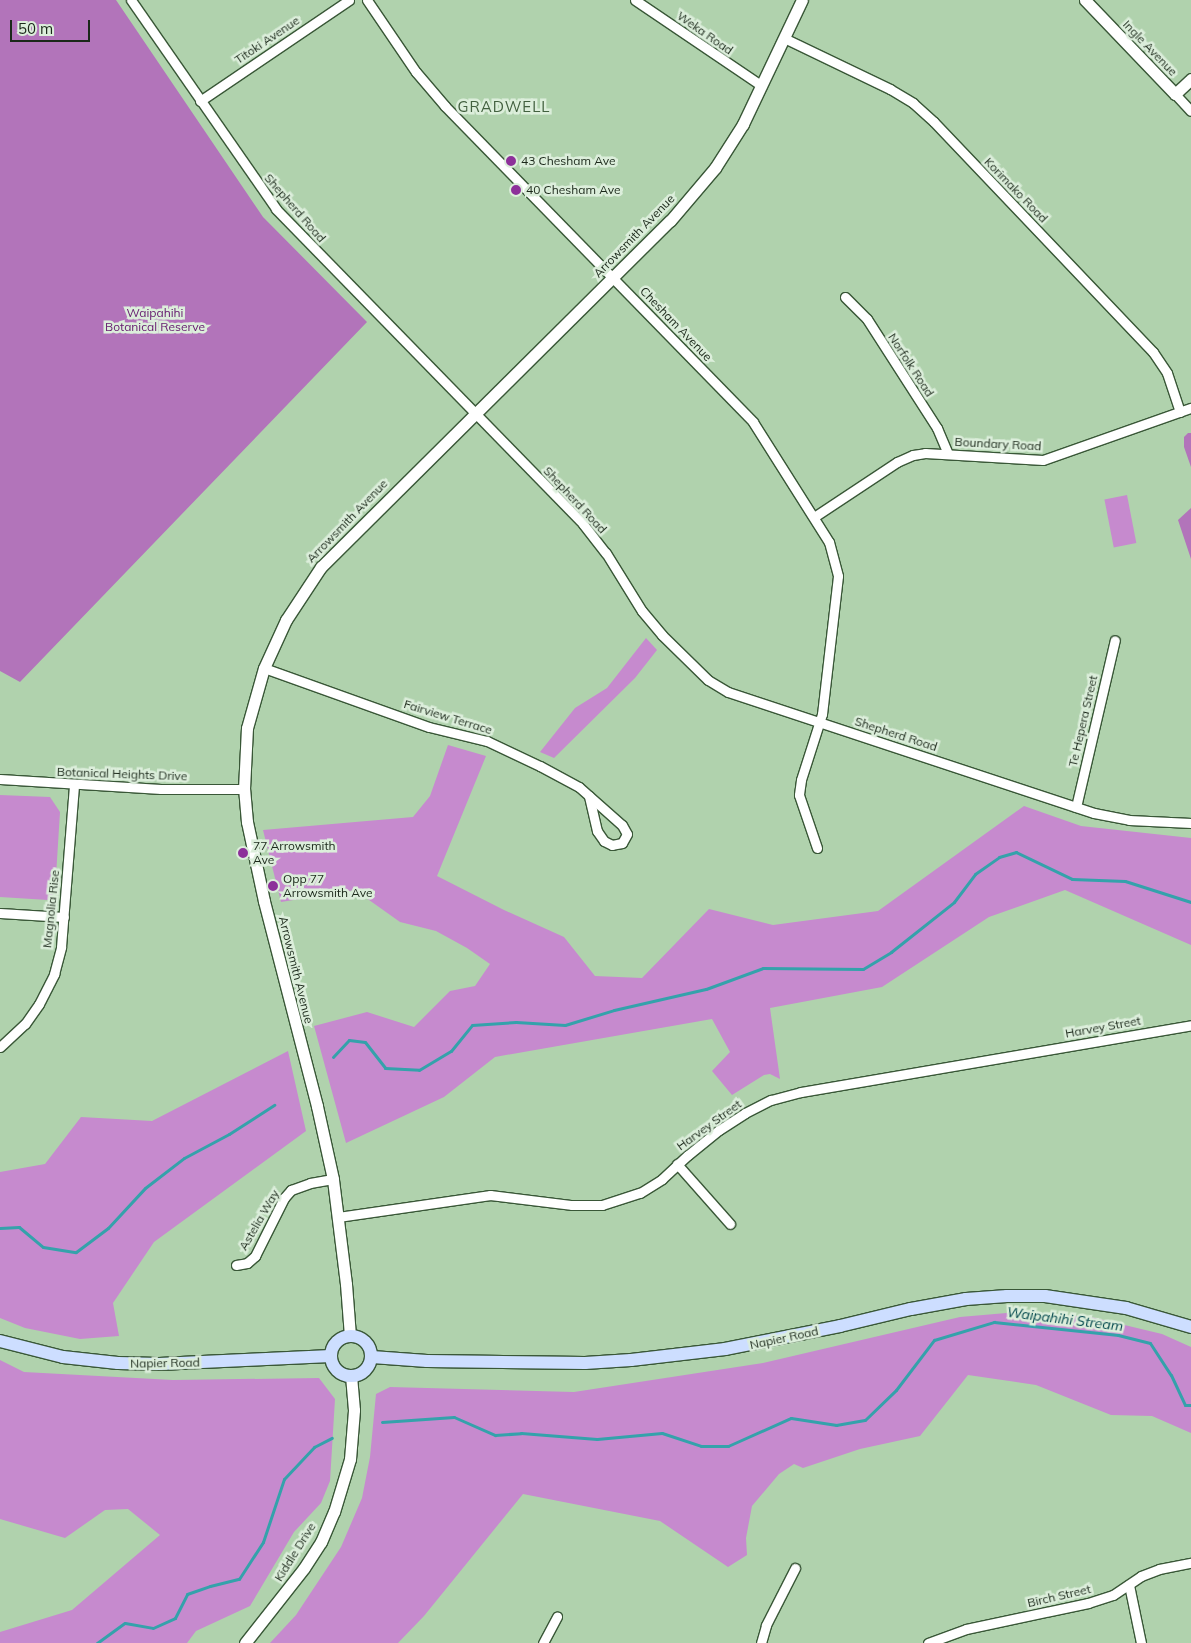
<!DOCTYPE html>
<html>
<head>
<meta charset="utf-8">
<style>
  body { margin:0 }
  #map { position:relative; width:1191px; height:1643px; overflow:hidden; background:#b0d2ad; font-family:Mulish,sans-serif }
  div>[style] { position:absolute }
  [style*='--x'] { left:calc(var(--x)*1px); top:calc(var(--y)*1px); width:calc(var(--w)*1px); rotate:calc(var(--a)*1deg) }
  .green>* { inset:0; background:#c68ace; transform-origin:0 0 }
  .forest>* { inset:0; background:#b274ba }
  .stream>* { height:3px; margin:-1.5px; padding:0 1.5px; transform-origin:1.5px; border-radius:1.5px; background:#34a2ab }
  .roads { filter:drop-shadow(1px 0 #395737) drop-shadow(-1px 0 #395737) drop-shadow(0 1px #395737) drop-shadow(0 -1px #395737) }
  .minor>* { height:9px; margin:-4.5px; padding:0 4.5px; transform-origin:4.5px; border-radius:4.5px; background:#fff }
  .tertiary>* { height:11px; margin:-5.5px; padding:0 5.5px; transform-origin:5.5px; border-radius:5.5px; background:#fff }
  .secondary>* { height:12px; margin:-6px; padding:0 6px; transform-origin:6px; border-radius:6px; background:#cddeff }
  .secondary>.ring { margin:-6px; padding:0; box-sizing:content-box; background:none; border:12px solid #cddeff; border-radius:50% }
  .dots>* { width:14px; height:14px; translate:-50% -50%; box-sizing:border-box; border:2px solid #dceedb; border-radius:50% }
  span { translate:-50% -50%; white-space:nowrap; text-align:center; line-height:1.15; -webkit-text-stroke:5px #dceedb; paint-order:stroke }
  .street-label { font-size:12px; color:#1b281a }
  .poi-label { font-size:12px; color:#1b281a }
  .left { translate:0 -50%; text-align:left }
  .park-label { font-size:12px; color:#63176d }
  .water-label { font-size:14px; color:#01464b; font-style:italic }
  .quarter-label { font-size:15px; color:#42603f; letter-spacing:1px }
  .scale { position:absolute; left:10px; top:20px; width:80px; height:22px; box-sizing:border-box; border:2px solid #1b281a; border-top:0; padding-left:6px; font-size:15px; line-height:18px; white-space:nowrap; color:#1b281a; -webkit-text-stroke:4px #dceedb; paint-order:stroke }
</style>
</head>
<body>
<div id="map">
  <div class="green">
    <div style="left:1127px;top:495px;width:49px;height:23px;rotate:79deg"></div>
    <div style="clip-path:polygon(646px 638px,657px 650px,635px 678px,554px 758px,540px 752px,575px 708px,607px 688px)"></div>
    <div style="clip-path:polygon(448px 745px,486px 756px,437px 876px,504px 910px,564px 937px,595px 976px,642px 978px,709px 909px,773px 925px,878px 911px,1024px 806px,1081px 826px,1191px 838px,1191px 945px,1065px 890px,989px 917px,882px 987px,770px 1008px,780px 1079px,770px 1074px,764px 1075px,732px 1095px,712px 1071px,730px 1052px,712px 1019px,495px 1057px,444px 1097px,346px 1143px,314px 1026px,367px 1012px,414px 1027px,450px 991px,475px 986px,490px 964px,467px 948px,436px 931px,400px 922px,355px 890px,281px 902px,263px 830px,413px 817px,430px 796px)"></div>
    <div style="clip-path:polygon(0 795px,50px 797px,60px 812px,55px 892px,48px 900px,0 897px)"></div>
    <div style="clip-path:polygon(288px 1051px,306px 1131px,154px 1242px,113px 1303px,119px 1336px,80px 1339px,25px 1328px,0 1318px,0 1172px,45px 1164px,81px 1117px,152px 1121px)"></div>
    <div style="clip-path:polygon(1018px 1312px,1091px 1317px,1162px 1334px,1191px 1347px,1191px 1433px,1152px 1416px,1111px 1415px,1036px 1385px,968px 1375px,920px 1436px,860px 1449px,803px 1468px,794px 1464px,779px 1474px,752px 1506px,746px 1538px,747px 1555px,728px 1567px,660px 1521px,523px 1494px,424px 1616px,398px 1643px,270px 1643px,296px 1615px,341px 1547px,362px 1498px,370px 1457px,376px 1394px,390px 1387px,574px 1392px,763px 1363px,960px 1317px)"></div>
    <div style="clip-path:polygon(0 1360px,24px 1372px,173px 1380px,319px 1378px,335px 1399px,330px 1481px,321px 1503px,294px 1532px,250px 1606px,196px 1631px,187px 1643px,0 1643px,0 1632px,72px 1610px,160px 1535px,128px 1509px,105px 1510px,65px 1538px,0 1519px)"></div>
  </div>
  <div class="forest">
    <div style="clip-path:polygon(0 0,116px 0,263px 217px,367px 322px,20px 682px,0 671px)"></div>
    <div style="clip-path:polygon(1188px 433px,1191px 433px,1191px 467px,1184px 447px,1184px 437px)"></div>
    <div style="clip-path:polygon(1191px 508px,1191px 559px,1178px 520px)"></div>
  </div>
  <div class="stream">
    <div style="--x:333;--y:1057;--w:23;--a:-47"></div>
    <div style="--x:349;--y:1040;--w:16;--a:7"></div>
    <div style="--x:365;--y:1042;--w:33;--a:52"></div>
    <div style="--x:385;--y:1068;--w:34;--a:3"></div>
    <div style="--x:419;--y:1070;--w:37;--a:-31"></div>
    <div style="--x:451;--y:1051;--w:33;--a:-51"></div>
    <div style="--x:472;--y:1025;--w:44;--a:-3.9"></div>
    <div style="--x:516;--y:1022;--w:49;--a:3.5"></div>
    <div style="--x:565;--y:1025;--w:51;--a:-17"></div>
    <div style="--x:614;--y:1010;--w:94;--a:-12.9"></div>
    <div style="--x:706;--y:989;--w:61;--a:-20.2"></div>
    <div style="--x:763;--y:968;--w:100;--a:0.6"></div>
    <div style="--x:863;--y:969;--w:33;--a:-31"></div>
    <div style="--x:891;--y:952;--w:80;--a:-38.4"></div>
    <div style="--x:954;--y:902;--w:35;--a:-53"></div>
    <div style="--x:975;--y:874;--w:29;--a:-35"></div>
    <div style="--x:999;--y:857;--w:18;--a:-16"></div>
    <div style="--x:1016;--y:852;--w:62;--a:25.7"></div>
    <div style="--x:1072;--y:879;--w:53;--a:2.2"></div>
    <div style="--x:1125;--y:881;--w:69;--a:17.7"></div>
    <div style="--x:0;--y:1228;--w:19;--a:-3"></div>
    <div style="--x:19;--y:1227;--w:31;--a:40"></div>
    <div style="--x:43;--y:1247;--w:33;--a:9"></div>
    <div style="--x:76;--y:1252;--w:40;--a:-37"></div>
    <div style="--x:108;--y:1228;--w:54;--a:-47.2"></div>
    <div style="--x:145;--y:1188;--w:49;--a:-37.6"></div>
    <div style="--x:184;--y:1158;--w:51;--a:-28.1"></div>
    <div style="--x:229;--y:1134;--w:54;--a:-32.8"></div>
    <div style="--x:382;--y:1422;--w:72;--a:-4"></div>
    <div style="--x:454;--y:1417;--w:45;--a:23.7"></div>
    <div style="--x:495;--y:1435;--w:26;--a:-4"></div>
    <div style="--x:521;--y:1433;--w:76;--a:4.5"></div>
    <div style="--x:597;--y:1439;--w:65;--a:-5.3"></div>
    <div style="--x:662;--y:1433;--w:41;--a:18.4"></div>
    <div style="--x:701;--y:1446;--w:27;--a:0"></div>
    <div style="--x:728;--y:1446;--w:69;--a:-24"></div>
    <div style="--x:791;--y:1418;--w:46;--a:8.8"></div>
    <div style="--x:836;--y:1425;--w:29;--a:-10"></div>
    <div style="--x:865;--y:1420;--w:43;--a:-44.1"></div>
    <div style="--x:896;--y:1390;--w:63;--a:-52.8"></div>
    <div style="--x:934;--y:1340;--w:63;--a:-16.7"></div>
    <div style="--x:994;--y:1322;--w:125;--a:6"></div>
    <div style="--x:1118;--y:1335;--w:33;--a:14"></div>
    <div style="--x:1150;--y:1343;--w:38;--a:57"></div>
    <div style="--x:1171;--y:1375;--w:33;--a:65"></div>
    <div style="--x:1185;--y:1405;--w:6;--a:0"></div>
    <div style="--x:97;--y:1643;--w:34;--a:-36"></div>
    <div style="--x:125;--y:1623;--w:28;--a:10"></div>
    <div style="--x:153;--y:1628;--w:24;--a:-24"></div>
    <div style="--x:175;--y:1618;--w:27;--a:-63"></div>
    <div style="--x:187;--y:1594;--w:24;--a:-19"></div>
    <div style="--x:210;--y:1586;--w:30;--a:-14"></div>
    <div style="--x:239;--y:1579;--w:44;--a:-57"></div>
    <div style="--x:263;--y:1542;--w:66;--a:-71.6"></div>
    <div style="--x:284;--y:1479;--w:44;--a:-46.8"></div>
    <div style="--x:314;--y:1447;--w:20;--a:-27"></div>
  </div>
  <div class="roads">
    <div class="minor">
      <div style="--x:131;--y:0;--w:254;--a:55.2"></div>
      <div style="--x:276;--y:209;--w:440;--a:45.7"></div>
      <div style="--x:583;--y:524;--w:37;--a:52"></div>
      <div style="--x:606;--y:553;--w:68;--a:58.2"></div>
      <div style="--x:642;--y:611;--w:31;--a:50"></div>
      <div style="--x:662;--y:635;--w:64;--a:44.4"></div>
      <div style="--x:708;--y:680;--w:23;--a:31"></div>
      <div style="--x:728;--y:692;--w:385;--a:18.3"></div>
      <div style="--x:1094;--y:813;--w:36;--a:11"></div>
      <div style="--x:1129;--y:820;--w:62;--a:2.8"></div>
      <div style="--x:367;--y:0;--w:87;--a:55.8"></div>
      <div style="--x:416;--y:72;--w:45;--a:49.5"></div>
      <div style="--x:445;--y:106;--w:441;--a:45.7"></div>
      <div style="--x:753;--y:422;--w:142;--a:57.7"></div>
      <div style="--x:829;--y:542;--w:35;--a:75"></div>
      <div style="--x:838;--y:576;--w:139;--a:96.6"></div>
      <div style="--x:822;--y:714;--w:69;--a:107.7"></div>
      <div style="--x:801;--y:780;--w:15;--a:98"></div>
      <div style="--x:799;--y:795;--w:56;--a:71.2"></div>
      <div style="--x:635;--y:0;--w:153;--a:34.1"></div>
      <div style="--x:784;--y:38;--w:118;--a:25.7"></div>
      <div style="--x:890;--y:89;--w:27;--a:31"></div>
      <div style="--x:913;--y:103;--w:28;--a:42"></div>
      <div style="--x:934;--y:122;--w:318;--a:46.4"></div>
      <div style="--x:1153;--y:352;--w:25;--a:56"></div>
      <div style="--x:1167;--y:373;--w:41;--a:71.6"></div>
      <div style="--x:1175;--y:94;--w:23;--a:47"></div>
      <div style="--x:200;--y:101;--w:180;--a:-34.1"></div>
      <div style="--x:845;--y:297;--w:31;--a:45"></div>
      <div style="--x:867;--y:319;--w:130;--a:57.3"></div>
      <div style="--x:937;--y:428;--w:28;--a:67"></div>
      <div style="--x:814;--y:517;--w:100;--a:-33.5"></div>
      <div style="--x:897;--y:462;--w:17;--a:-24"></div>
      <div style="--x:913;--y:455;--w:12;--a:-9"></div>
      <div style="--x:925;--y:453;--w:118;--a:3.4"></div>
      <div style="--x:1043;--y:460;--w:157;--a:-19.4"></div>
      <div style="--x:264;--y:668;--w:175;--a:19.7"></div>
      <div style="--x:429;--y:727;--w:60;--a:13.6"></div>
      <div style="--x:487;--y:741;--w:59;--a:25.3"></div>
      <div style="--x:540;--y:766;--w:44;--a:28.3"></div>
      <div style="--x:579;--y:787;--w:57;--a:41.5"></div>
      <div style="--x:622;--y:825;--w:10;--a:61"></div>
      <div style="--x:627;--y:834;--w:10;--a:119"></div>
      <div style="--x:622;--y:843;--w:10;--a:169"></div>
      <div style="--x:612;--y:845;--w:9;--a:-153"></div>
      <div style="--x:604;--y:841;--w:12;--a:-125"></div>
      <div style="--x:597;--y:831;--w:36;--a:-103"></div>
      <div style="--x:0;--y:779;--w:161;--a:3.6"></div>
      <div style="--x:161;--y:789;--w:83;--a:0"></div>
      <div style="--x:1076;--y:807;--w:171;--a:-76.9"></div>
      <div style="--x:0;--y:913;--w:64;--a:3.6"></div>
      <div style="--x:0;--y:1047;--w:34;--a:-43"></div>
      <div style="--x:25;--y:1024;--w:24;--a:-55"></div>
      <div style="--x:39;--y:1004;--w:34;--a:-63"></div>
      <div style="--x:54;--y:974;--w:28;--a:-75"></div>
      <div style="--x:61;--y:947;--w:163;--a:-85.4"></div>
      <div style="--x:677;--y:1164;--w:80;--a:48.5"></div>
      <div style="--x:338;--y:1217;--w:154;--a:-8.2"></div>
      <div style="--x:490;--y:1195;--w:83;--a:7"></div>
      <div style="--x:572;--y:1205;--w:30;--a:0"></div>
      <div style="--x:602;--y:1205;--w:40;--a:-18"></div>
      <div style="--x:640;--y:1193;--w:26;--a:-32"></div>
      <div style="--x:662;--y:1179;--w:35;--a:-43"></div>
      <div style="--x:688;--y:1155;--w:40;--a:-39"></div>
      <div style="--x:719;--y:1130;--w:31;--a:-33"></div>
      <div style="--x:745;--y:1113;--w:29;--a:-27"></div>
      <div style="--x:771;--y:1100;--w:31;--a:-15"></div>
      <div style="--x:801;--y:1092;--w:396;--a:-9.7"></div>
      <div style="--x:236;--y:1265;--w:11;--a:-10"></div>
      <div style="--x:247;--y:1263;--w:11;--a:-41"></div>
      <div style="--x:255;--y:1256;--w:65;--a:-63.4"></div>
      <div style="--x:284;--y:1198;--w:11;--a:-49"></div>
      <div style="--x:291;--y:1190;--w:20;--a:-20"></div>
      <div style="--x:310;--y:1183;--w:23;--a:-10"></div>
      <div style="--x:1129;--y:1585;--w:59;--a:78.3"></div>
      <div style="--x:543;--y:1643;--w:30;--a:-62"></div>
      <div style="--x:761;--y:1643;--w:19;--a:-74"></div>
      <div style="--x:766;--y:1625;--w:64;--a:-63"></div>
      <div style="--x:928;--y:1643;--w:40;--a:-20.2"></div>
      <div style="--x:966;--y:1629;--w:125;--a:-12"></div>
      <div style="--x:1088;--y:1603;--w:26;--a:-18"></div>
      <div style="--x:1113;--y:1595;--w:34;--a:-34"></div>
      <div style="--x:1141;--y:1576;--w:19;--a:-21"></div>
      <div style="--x:1159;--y:1569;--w:33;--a:-11"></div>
    </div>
    <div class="tertiary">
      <div style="--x:1085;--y:0;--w:130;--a:46.2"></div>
      <div style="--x:1175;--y:94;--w:22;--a:-43"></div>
      <div style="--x:350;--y:1336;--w:52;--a:-94.4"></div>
      <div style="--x:346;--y:1284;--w:106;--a:-97.1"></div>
      <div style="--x:333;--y:1179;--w:75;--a:-102.4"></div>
      <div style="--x:317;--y:1106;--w:212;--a:-104.5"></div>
      <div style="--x:264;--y:901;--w:81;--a:-102.1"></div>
      <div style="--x:247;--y:822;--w:33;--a:-95"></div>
      <div style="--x:244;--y:789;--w:61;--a:-87.2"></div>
      <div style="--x:247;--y:728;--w:62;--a:-74.2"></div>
      <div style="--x:264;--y:668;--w:53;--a:-65.4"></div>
      <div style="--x:286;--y:620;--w:64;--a:-56.6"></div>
      <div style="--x:321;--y:567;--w:491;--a:-44.8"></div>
      <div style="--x:670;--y:221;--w:70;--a:-49.7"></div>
      <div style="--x:715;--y:168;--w:52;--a:-57.5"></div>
      <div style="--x:743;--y:124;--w:137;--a:-64.6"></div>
      <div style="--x:245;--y:1643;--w:95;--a:-51.8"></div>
      <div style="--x:304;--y:1568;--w:31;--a:-57"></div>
      <div style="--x:321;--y:1542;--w:33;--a:-67"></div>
      <div style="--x:334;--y:1512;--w:55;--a:-73.2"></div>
      <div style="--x:350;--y:1459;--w:49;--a:-85.3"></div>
      <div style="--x:354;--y:1410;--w:34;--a:-95"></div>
    </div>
    <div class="secondary">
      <div class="ring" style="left:331px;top:1336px;width:28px;height:28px"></div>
      <div style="--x:0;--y:1341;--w:65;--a:14.3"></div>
      <div style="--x:63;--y:1357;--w:55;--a:6.2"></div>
      <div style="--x:118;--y:1363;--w:41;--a:1.4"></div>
      <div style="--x:159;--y:1364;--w:172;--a:-2.7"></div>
      <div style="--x:372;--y:1357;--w:55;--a:4.2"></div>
      <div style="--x:427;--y:1361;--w:158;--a:0.7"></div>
      <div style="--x:585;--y:1363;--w:46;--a:-3.7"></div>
      <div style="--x:631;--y:1360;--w:95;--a:-6.7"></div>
      <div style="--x:725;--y:1349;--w:117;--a:-11.3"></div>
      <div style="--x:840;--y:1326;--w:73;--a:-13.5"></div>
      <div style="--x:911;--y:1309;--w:56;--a:-10.3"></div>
      <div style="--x:966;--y:1299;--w:41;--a:-4.2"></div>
      <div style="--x:1007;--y:1296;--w:38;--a:0"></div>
      <div style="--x:1045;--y:1296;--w:82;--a:8.4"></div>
      <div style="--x:1126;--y:1308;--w:68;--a:16.3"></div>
    </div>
  </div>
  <div class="dots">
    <div style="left:511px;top:161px;background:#8d309a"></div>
    <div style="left:516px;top:190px;background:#8d309a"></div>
    <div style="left:243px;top:853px;background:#8d309a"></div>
    <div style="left:273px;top:886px;background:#8d309a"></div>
  </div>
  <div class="street-label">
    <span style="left:705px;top:33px;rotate:35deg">Weka Road</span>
    <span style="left:267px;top:40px;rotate:-34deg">Titoki Avenue</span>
    <span style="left:1150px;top:48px;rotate:46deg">Ingle Avenue</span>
    <span style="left:1016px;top:190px;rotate:46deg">Korimako Road</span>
    <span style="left:295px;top:208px;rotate:49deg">Shepherd Road</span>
    <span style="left:634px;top:236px;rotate:-46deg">Arrowsmith Avenue</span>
    <span style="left:676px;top:324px;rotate:46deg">Chesham Avenue</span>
    <span style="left:911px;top:365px;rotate:57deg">Norfolk Road</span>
    <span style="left:998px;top:444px;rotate:3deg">Boundary Road</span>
    <span style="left:575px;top:500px;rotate:47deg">Shepherd Road</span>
    <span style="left:347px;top:521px;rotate:-46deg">Arrowsmith Avenue</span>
    <span style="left:448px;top:717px;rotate:17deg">Fairview Terrace</span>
    <span style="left:1083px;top:721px;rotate:-77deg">Te Hepera Street</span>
    <span style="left:896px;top:734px;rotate:18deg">Shepherd Road</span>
    <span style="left:122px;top:774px;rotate:2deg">Botanical Heights Drive</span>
    <span style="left:51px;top:909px;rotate:-84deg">Magnolia Rise</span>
    <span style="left:296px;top:970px;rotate:76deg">Arrowsmith Avenue</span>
    <span style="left:1103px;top:1027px;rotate:-10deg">Harvey Street</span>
    <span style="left:709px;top:1125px;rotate:-36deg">Harvey Street</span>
    <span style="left:259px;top:1220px;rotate:-60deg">Astelia Way</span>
    <span style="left:784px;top:1338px;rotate:-12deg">Napier Road</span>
    <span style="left:165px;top:1363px;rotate:-1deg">Napier Road</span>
    <span style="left:295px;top:1552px;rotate:-58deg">Kiddle Drive</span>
    <span style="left:1059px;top:1596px;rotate:-13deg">Birch Street</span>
  </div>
  <div class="poi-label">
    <span class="left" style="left:521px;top:161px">43 Chesham Ave</span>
    <span class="left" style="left:526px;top:190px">40 Chesham Ave</span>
    <span class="left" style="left:253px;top:853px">77 Arrowsmith<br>Ave</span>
    <span class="left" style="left:283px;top:886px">Opp 77<br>Arrowsmith Ave</span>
  </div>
  <div class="park-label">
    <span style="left:155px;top:320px">Waipahihi<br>Botanical Reserve</span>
  </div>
  <div class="water-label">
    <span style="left:1065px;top:1319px;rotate:7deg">Waipahihi Stream</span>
  </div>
  <div class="quarter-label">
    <span style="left:504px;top:107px">GRADWELL</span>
  </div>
  <div class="scale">50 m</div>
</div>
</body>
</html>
